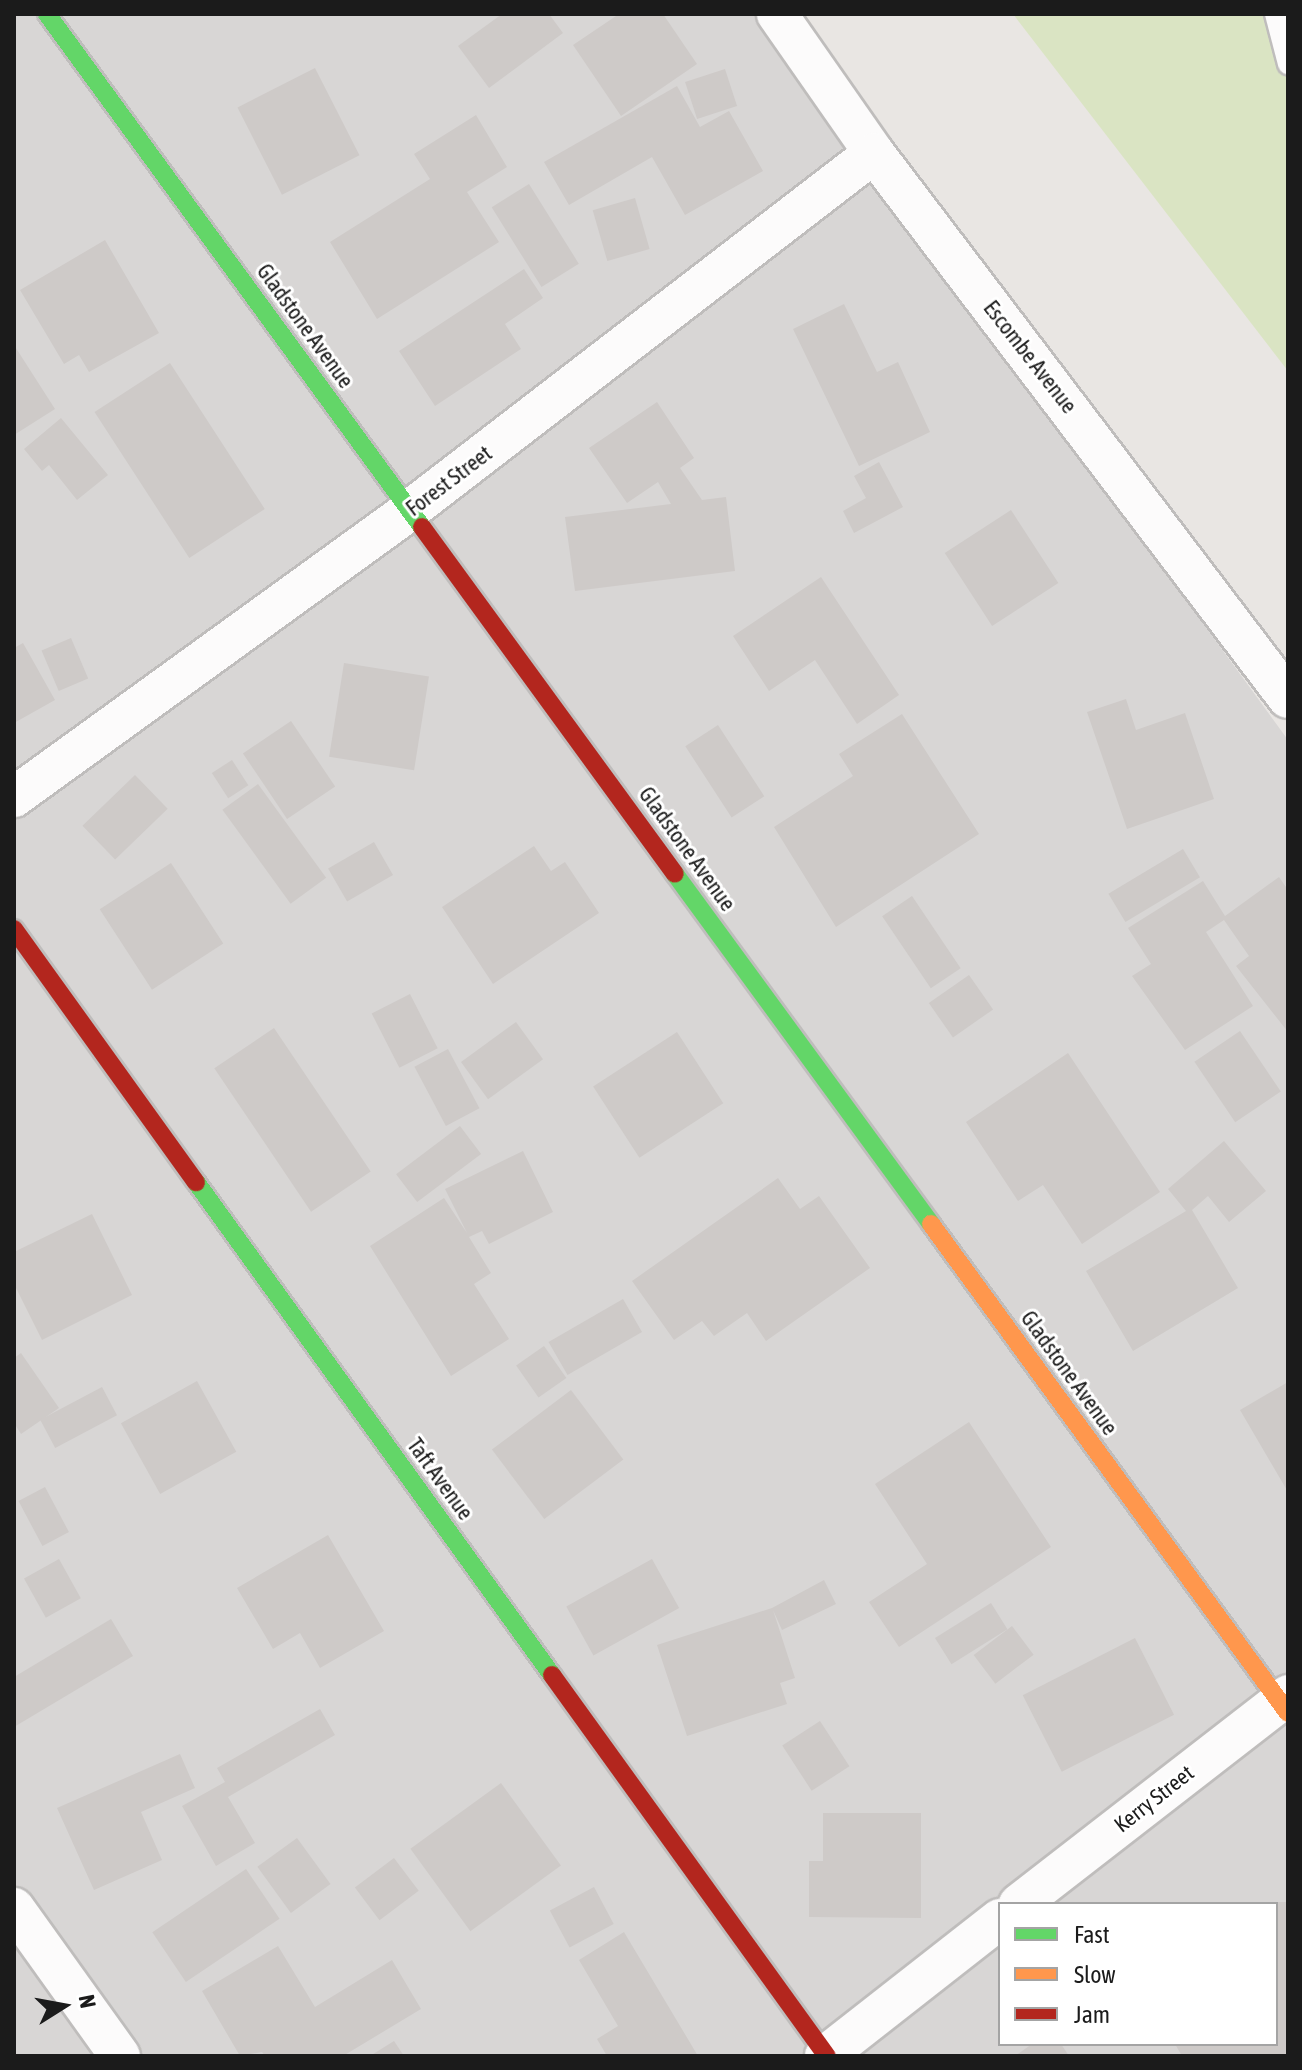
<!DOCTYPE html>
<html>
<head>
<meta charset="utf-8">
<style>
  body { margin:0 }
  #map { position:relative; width:1302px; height:2070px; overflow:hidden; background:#e9e6e3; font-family:"Asap Condensed",sans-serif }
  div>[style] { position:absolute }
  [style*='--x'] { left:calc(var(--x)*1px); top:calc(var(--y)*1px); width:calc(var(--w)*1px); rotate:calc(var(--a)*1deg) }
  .residential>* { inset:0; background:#d8d6d5 }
  .grass>* { inset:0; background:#dae4c3 }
  .building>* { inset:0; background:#cecac8; transform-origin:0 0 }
  .roads { filter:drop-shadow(2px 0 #bfbdbc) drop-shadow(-2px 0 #bfbdbc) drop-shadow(0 2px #bfbdbc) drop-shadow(0 -2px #bfbdbc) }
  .lane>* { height:20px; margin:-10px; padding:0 10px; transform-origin:10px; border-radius:10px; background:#fcfbfb }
  .street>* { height:40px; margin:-20px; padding:0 20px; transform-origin:20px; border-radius:20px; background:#fcfbfb }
  .fast>* { height:18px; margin:-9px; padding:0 9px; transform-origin:9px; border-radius:9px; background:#63d668 }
  .slow>* { height:18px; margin:-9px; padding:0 9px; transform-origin:9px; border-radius:9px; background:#ff974d }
  .jam>* { height:18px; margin:-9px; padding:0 9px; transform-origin:9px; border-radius:9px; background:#b3261e }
  span { translate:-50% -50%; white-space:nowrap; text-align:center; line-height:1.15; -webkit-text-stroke:6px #fff; paint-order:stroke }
  .street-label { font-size:22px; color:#1b1b1b }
  .frame { position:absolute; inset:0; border:16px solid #1b1b1b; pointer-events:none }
  .legend { position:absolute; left:998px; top:1902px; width:280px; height:144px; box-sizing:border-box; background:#fff; border:2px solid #a4a4a4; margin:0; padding:10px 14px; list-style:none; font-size:24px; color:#1b1b1b }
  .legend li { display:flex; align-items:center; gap:16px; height:40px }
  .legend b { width:40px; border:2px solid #a4a4a4 }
  .north { position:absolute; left:24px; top:1966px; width:80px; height:80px; -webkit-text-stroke:6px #fff; paint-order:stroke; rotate:79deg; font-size:22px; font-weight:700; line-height:32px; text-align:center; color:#1b1b1b }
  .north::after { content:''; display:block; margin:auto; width:28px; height:36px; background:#1b1b1b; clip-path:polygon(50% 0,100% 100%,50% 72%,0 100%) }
</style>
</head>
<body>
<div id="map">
  <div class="residential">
    <div style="clip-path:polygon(evenodd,14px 14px,760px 14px,1288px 740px,1288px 2056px,14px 2056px,14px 14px,1000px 1904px,1276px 1904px,1276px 2044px,1000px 2044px,1000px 1904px)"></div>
  </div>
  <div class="grass">
    <div style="clip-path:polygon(1013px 14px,1288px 14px,1288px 371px)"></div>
  </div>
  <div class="building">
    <div style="clip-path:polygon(502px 14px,549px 14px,563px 33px,489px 88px,458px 46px)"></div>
    <div style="clip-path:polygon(619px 14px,663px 14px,697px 64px,621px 116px,573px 45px)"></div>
    <div style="left:315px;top:68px;width:98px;height:87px;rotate:63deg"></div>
    <div style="left:725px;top:69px;width:39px;height:42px;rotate:72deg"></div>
    <div style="clip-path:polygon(677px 86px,700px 127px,729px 111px,763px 171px,685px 215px,652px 157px,569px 205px,544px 162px)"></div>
    <div style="clip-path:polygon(476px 115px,507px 167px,467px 192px,499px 242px,377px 319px,330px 242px,430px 179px,414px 154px)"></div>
    <div style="left:529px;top:184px;width:94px;height:44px;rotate:58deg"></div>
    <div style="left:635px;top:198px;width:53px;height:44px;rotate:74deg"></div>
    <div style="clip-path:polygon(105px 240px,159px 333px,89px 372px,79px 355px,64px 364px,20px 290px)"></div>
    <div style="clip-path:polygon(524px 269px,543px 298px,505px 324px,521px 349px,435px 406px,399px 351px)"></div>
    <div style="clip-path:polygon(844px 304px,877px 372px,898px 362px,930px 432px,859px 466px,793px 329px)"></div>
    <div style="clip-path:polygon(14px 345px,55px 409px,14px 435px)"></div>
    <div style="left:170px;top:363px;width:174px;height:90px;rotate:57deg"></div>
    <div style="clip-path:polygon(657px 402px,694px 458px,680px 468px,702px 500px,726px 497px,735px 571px,575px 591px,565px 517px,671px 504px,658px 482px,627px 503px,589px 448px)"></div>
    <div style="clip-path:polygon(61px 418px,108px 475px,77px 500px,49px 465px,42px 471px,24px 449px)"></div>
    <div style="clip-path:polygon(879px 462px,903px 507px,854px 533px,843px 511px,866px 498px,854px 476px)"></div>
    <div style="left:1011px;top:510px;width:87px;height:79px;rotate:57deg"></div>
    <div style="clip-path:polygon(821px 577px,899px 695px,857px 724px,815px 660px,769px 691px,733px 636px)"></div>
    <div style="left:71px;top:638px;width:44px;height:32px;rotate:67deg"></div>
    <div style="clip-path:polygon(23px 643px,55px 700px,14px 723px,14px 648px)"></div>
    <div style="left:344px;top:663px;width:86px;height:95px;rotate:9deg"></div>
    <div style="clip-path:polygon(1126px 699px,1136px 730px,1185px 713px,1214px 799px,1127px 829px,1087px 712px)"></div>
    <div style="clip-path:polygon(902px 714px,979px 834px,836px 927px,774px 827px,853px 776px,839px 754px)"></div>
    <div style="left:291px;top:721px;width:79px;height:58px;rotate:56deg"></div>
    <div style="left:718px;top:725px;width:85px;height:39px;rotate:57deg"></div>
    <div style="left:232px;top:760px;width:30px;height:24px;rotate:57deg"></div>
    <div style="left:135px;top:775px;width:47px;height:73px;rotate:46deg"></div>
    <div style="left:258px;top:784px;width:116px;height:44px;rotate:54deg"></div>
    <div style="left:374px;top:842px;width:38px;height:53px;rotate:60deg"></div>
    <div style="clip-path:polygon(534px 846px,551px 871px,565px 862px,599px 913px,493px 984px,442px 907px)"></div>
    <div style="left:1183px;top:849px;width:33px;height:87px;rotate:59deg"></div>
    <div style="left:171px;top:863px;width:96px;height:85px;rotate:57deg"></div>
    <div style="clip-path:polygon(1279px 877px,1288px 890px,1288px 1032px,1236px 966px,1249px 956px,1224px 920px,1206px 932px,1253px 1006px,1185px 1050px,1132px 976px,1151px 964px,1128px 928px,1203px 881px,1225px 916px)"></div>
    <div style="left:912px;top:896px;width:87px;height:36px;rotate:56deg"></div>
    <div style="left:969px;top:975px;width:42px;height:49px;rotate:55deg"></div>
    <div style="left:410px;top:994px;width:61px;height:43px;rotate:63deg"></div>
    <div style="left:516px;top:1022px;width:46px;height:68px;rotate:54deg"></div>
    <div style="left:274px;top:1028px;width:173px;height:72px;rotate:56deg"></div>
    <div style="left:1240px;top:1031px;width:73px;height:55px;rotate:56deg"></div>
    <div style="left:677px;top:1032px;width:85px;height:100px;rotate:57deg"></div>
    <div style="left:448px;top:1049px;width:67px;height:38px;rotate:62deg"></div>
    <div style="clip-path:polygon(1068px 1053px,1160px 1192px,1082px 1244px,1043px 1185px,1018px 1201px,966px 1122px)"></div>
    <div style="left:460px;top:1126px;width:35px;height:80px;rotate:53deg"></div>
    <div style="clip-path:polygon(1224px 1141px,1266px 1191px,1229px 1222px,1208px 1196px,1192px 1210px,1238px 1288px,1133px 1351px,1086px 1271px,1186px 1211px,1168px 1189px)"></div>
    <div style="clip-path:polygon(523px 1151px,553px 1212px,489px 1244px,482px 1231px,469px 1237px,491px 1273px,474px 1284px,509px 1339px,451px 1376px,370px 1246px,444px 1198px,467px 1233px,445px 1189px)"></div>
    <div style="clip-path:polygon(778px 1178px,800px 1209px,819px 1196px,870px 1268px,766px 1341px,747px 1313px,714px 1336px,702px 1321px,674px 1340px,632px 1281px)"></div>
    <div style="clip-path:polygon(92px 1214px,132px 1295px,42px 1340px,14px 1284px,14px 1252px)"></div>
    <div style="left:623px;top:1299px;width:38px;height:86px;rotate:60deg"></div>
    <div style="left:544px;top:1346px;width:39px;height:34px;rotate:55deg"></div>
    <div style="clip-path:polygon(21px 1353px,59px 1408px,21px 1434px,14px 1423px,14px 1358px)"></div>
    <div style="left:197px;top:1381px;width:81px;height:87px;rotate:61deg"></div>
    <div style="clip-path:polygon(1288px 1382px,1288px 1492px,1240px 1410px)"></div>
    <div style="left:102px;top:1387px;width:32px;height:70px;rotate:62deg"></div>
    <div style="left:571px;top:1390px;width:87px;height:99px;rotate:53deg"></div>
    <div style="clip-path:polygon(969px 1422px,1051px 1547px,899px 1647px,869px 1602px,927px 1564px,875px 1484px)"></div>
    <div style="left:45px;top:1487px;width:51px;height:30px;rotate:62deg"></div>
    <div style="clip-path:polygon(328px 1535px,384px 1631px,320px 1668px,300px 1633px,273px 1649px,237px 1588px)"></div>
    <div style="left:59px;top:1559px;width:45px;height:40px;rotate:61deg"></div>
    <div style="left:652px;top:1559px;width:56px;height:98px;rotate:61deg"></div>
    <div style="clip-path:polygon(824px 1580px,836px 1604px,782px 1630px,773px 1610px,795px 1678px,780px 1683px,787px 1704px,687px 1736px,657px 1645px,772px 1608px)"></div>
    <div style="left:991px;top:1603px;width:31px;height:66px;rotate:58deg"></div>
    <div style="clip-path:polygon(111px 1619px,133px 1656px,14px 1727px,14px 1677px)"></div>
    <div style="left:1012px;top:1626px;width:36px;height:48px;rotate:53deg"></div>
    <div style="left:1135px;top:1638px;width:86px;height:126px;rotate:63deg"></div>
    <div style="clip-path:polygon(320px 1709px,335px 1735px,228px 1797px,255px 1843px,216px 1866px,182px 1806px,225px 1782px,217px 1768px)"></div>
    <div style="left:820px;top:1721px;width:54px;height:45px;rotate:57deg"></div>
    <div style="clip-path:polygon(180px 1754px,195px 1788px,141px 1812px,162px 1860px,94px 1890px,57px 1808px)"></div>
    <div style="left:501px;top:1783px;width:102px;height:112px;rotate:54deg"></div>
    <div style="clip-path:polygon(823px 1813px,921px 1813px,921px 1918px,809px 1917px,809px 1861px,823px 1861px)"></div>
    <div style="left:297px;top:1838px;width:57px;height:49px;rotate:54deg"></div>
    <div style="left:394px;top:1858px;width:41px;height:49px;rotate:53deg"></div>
    <div style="left:246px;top:1869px;width:60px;height:113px;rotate:56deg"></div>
    <div style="left:594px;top:1887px;width:42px;height:50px;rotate:62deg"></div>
    <div style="clip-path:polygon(1288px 1902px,1288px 2056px,1182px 2056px,1175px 2044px,1276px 2044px,1276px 1902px)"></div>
    <div style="clip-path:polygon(624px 1932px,698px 2056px,607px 2056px,597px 2039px,618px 2026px,579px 1960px)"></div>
    <div style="clip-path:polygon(278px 1946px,315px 2007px,392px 1960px,421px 2009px,343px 2056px,265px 2056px,262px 2052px,240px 2056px,202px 1991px)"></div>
    <div style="clip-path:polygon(394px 2041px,404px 2056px,370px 2056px)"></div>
    <div style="clip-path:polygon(1032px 2044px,1061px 2044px,1069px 2056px,1015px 2056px)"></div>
  </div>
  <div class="roads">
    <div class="lane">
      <div style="--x:1275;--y:14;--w:52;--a:75.4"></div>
    </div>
    <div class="street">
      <div style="--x:777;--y:14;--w:169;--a:55.1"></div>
      <div style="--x:874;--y:153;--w:684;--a:52.78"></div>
      <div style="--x:14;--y:797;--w:489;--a:-35.9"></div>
      <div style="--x:410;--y:510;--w:585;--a:-37.57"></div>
      <div style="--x:1019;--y:1904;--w:341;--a:-37.8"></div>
      <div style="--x:14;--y:1908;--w:182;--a:54.4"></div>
      <div style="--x:825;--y:2056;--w:222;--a:-38.1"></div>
    </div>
    <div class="fast">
      <div style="--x:47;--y:14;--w:635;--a:53.83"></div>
      <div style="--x:675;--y:874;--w:434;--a:53.8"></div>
      <div style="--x:196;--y:1182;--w:608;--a:54.17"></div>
    </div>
    <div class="slow">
      <div style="--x:931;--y:1224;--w:605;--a:53.87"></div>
    </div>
    <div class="jam">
      <div style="--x:422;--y:527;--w:429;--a:53.9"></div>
      <div style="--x:14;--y:929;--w:312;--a:54.3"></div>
      <div style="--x:552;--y:1675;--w:470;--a:54.2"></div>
    </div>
  </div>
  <div class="street-label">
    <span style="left:305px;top:326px;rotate:54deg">Gladstone Avenue</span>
    <span style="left:1030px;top:357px;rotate:52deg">Escombe Avenue</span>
    <span style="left:449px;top:481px;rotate:-37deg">Forest Street</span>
    <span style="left:687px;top:849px;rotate:54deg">Gladstone Avenue</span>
    <span style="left:1069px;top:1373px;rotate:54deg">Gladstone Avenue</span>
    <span style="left:440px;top:1479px;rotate:54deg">Taft Avenue</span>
    <span style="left:1154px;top:1799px;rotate:-38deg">Kerry Street</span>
  </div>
  <div class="frame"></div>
  <ul class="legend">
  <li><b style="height:10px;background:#63d668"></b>Fast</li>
  <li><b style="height:10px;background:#ff974d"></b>Slow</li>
  <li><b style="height:10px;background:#b3261e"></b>Jam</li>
  </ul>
  <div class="north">N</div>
</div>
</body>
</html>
